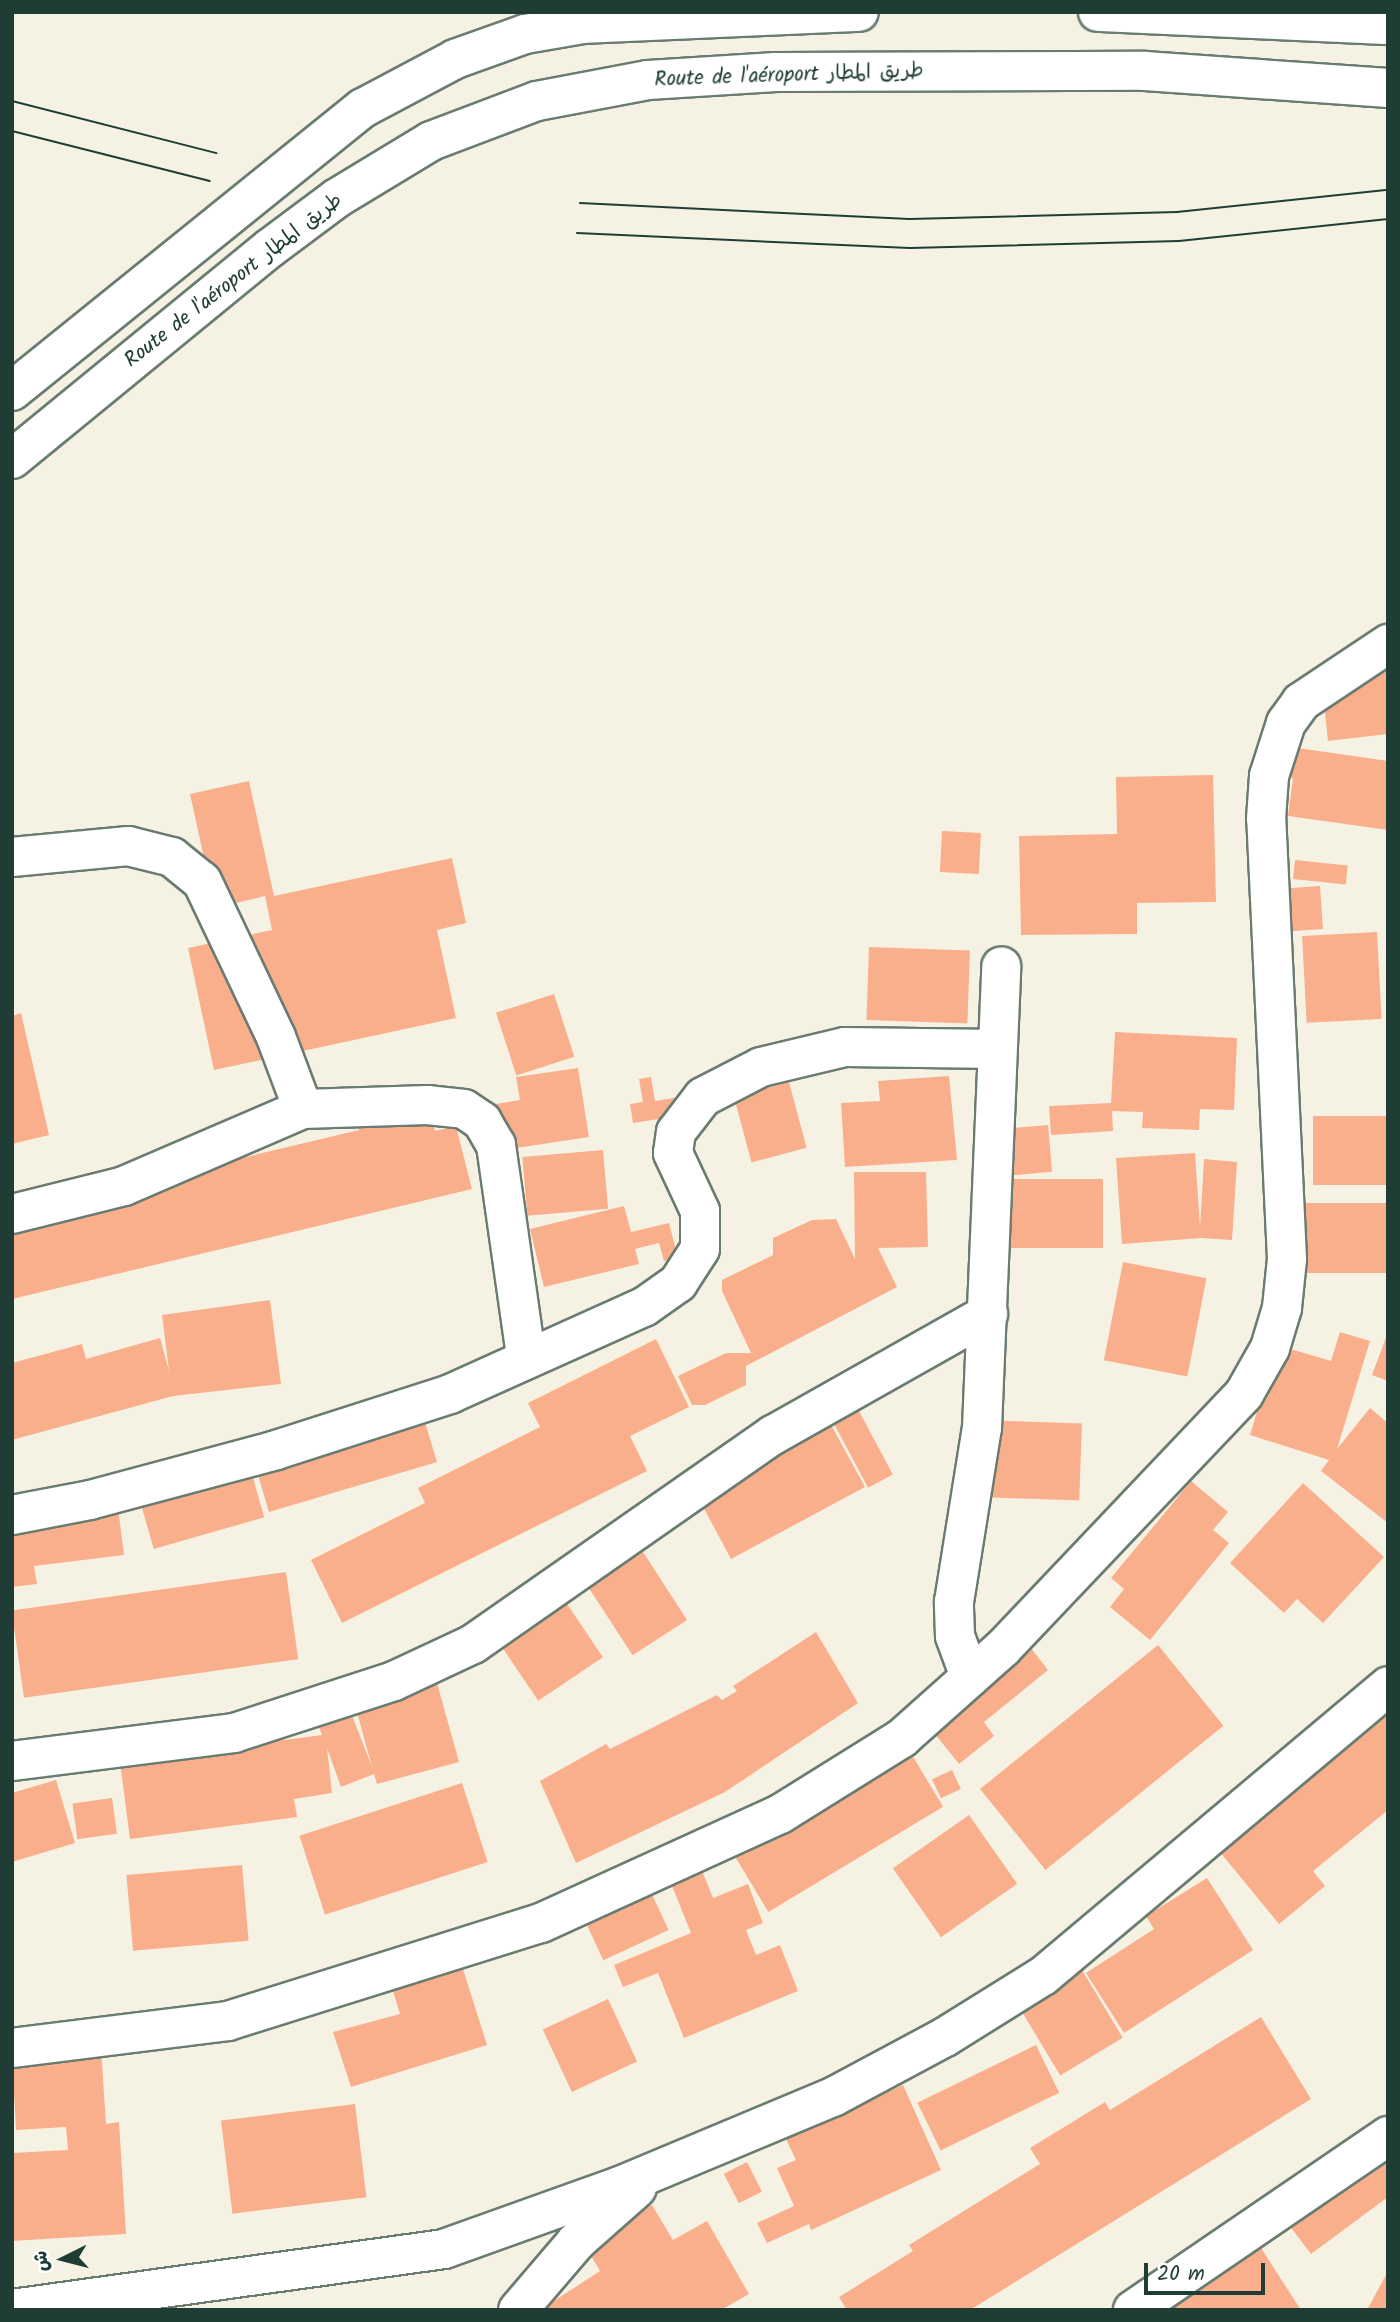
<!DOCTYPE html>
<html>
<head>
<meta charset="utf-8">
<style>
  body { margin:0 }
  #map { position:relative; width:1400px; height:2322px; overflow:hidden; background:#f6f2e3; font-family:Kalam,"Playpen Sans Arabic",sans-serif }
  div>[style] { position:absolute }
  [style*='--x'] { left:calc(var(--x)*1px); top:calc(var(--y)*1px); width:calc(var(--w)*1px); rotate:calc(var(--a)*1deg) }
  .building>* { inset:0; background:#faaf8c; transform-origin:0 0 }
  .roads { filter:drop-shadow(2px 0 #6a7c71) drop-shadow(-2px 0 #6a7c71) drop-shadow(0 2px #6a7c71) drop-shadow(0 -2px #6a7c71) }
  .minor>* { height:38px; margin:-19px; padding:0 19px; transform-origin:19px; border-radius:19px; background:#fff }
  .highway>* { height:38px; margin:-19px; padding:0 19px; transform-origin:19px; border-radius:19px; background:#fff }
  .tram>* { height:2px; margin:-1px; padding:0 1px; transform-origin:1px; border-radius:1px; background:#1f3d34 }
  span { translate:-50% -50%; white-space:nowrap; text-align:center; line-height:1.15; -webkit-text-stroke:7px #fff; paint-order:stroke }
  .street-label { font-size:21px; color:#1f3d34 }
  .frame { position:absolute; inset:0; border:14px solid #1f3d34; pointer-events:none }
  .north { position:absolute; left:28px; top:2224px; width:70px; height:70px; -webkit-text-stroke:5px #fff; paint-order:stroke; rotate:264deg; font-size:19px; font-weight:700; line-height:28px; text-align:center; color:#1f3d34 }
  .north::after { content:''; display:block; margin:auto; width:24px; height:32px; background:#1f3d34; clip-path:polygon(50% 0,100% 100%,50% 72%,0 100%) }
  .scale { position:absolute; left:1144px; top:2263px; width:121px; height:32px; box-sizing:border-box; border:4px solid #1f3d34; border-top:0; padding-left:9px; font-size:21px; line-height:24px; white-space:nowrap; color:#1f3d34; -webkit-text-stroke:5px #fff; paint-order:stroke }
</style>
</head>
<body>
<div id="map">
  <div class="building">
    <div style="clip-path:polygon(1387px 660px,1388px 734px,1328px 741px,1323px 694px,1356px 690px,1354px 664px)"></div>
    <div style="clip-path:polygon(1291px 747px,1388px 761px,1388px 830px,1288px 816px,1293px 778px,1287px 777px)"></div>
    <div style="clip-path:polygon(1213px 775px,1216px 902px,1137px 903px,1137px 934px,1021px 935px,1019px 836px,1117px 834px,1116px 777px)"></div>
    <div style="clip-path:polygon(249px 781px,274px 896px,452px 858px,466px 923px,437px 930px,456px 1018px,214px 1070px,188px 948px,272px 930px,265px 896px,215px 908px,190px 794px)"></div>
    <div style="left:942px;top:831px;width:39px;height:41px;rotate:3deg"></div>
    <div style="left:1295px;top:860px;width:53px;height:19px;rotate:6deg"></div>
    <div style="left:1320px;top:886px;width:43px;height:40px;rotate:86deg"></div>
    <div style="left:1377px;top:932px;width:87px;height:75px;rotate:87deg"></div>
    <div style="left:869px;top:947px;width:101px;height:73px;rotate:2deg"></div>
    <div style="left:554px;top:994px;width:66px;height:61px;rotate:72deg"></div>
    <div style="clip-path:polygon(21px 1013px,49px 1135px,12px 1144px,12px 1016px)"></div>
    <div style="clip-path:polygon(1115px 1032px,1237px 1038px,1234px 1110px,1200px 1109px,1199px 1130px,1142px 1128px,1143px 1112px,1112px 1111px,1113px 1131px,1051px 1135px,1049px 1106px,1111px 1103px)"></div>
    <div style="clip-path:polygon(578px 1068px,589px 1137px,503px 1150px,496px 1104px,520px 1100px,516px 1077px)"></div>
    <div style="clip-path:polygon(949px 1076px,957px 1160px,845px 1167px,841px 1103px,880px 1101px,878px 1081px)"></div>
    <div style="clip-path:polygon(651px 1077px,655px 1101px,693px 1095px,697px 1113px,633px 1123px,630px 1104px,643px 1102px,639px 1079px)"></div>
    <div style="left:789px;top:1082px;width:68px;height:57px;rotate:75deg"></div>
    <div style="clip-path:polygon(430px 1108px,435px 1131px,456px 1126px,472px 1189px,12px 1299px,12px 1213px,359px 1130px,358px 1125px)"></div>
    <div style="left:1388px;top:1116px;width:69px;height:75px;rotate:90deg"></div>
    <div style="left:1048px;top:1125px;width:47px;height:44px;rotate:85deg"></div>
    <div style="left:603px;top:1150px;width:59px;height:81px;rotate:85deg"></div>
    <div style="clip-path:polygon(1195px 1153px,1200px 1227px,1204px 1159px,1237px 1162px,1232px 1240px,1201px 1238px,1122px 1244px,1116px 1158px)"></div>
    <div style="clip-path:polygon(854px 1172px,926px 1172px,928px 1247px,878px 1248px,897px 1287px,746px 1366px,746px 1385px,705px 1405px,692px 1405px,678px 1376px,726px 1353px,751px 1353px,722px 1291px,722px 1280px,773px 1255px,773px 1238px,812px 1220px,836px 1219px,855px 1259px)"></div>
    <div style="left:1009px;top:1179px;width:94px;height:69px"></div>
    <div style="left:1388px;top:1203px;width:70px;height:85px;rotate:90deg"></div>
    <div style="clip-path:polygon(624px 1206px,631px 1232px,669px 1223px,678px 1258px,664px 1261px,659px 1243px,635px 1249px,639px 1264px,544px 1287px,530px 1229px)"></div>
    <div style="left:1123px;top:1262px;width:85px;height:100px;rotate:11deg"></div>
    <div style="clip-path:polygon(270px 1300px,281px 1384px,173px 1396px,12px 1440px,12px 1363px,82px 1344px,86px 1359px,160px 1338px,169px 1371px,162px 1315px)"></div>
    <div style="clip-path:polygon(1340px 1332px,1370px 1341px,1337px 1449px,1370px 1408px,1388px 1423px,1388px 1523px,1321px 1471px,1329px 1460px,1250px 1435px,1277px 1345px,1331px 1361px)"></div>
    <div style="clip-path:polygon(1388px 1332px,1388px 1381px,1372px 1375px)"></div>
    <div style="clip-path:polygon(656px 1339px,689px 1407px,630px 1436px,647px 1471px,342px 1623px,311px 1560px,425px 1503px,418px 1488px,540px 1427px,528px 1403px)"></div>
    <div style="clip-path:polygon(421px 1409px,437px 1462px,269px 1512px,250px 1448px)"></div>
    <div style="left:859px;top:1411px;width:72px;height:28px;rotate:62deg"></div>
    <div style="clip-path:polygon(824px 1412px,865px 1487px,731px 1559px,701px 1503px)"></div>
    <div style="left:979px;top:1420px;width:103px;height:77px;rotate:2deg"></div>
    <div style="left:245px;top:1450px;width:70px;height:115px;rotate:74deg"></div>
    <div style="clip-path:polygon(114px 1476px,124px 1555px,34px 1566px,37px 1584px,12px 1587px,12px 1521px,86px 1497px,84px 1480px)"></div>
    <div style="clip-path:polygon(1191px 1481px,1228px 1512px,1213px 1530px,1229px 1543px,1150px 1640px,1110px 1607px,1124px 1589px,1111px 1578px)"></div>
    <div style="clip-path:polygon(1303px 1483px,1384px 1557px,1323px 1623px,1297px 1599px,1284px 1613px,1230px 1563px)"></div>
    <div style="left:643px;top:1552px;width:81px;height:65px;rotate:57deg"></div>
    <div style="left:286px;top:1572px;width:88px;height:277px;rotate:82deg"></div>
    <div style="left:561px;top:1595px;width:75px;height:78px;rotate:56deg"></div>
    <div style="clip-path:polygon(816px 1632px,858px 1703px,725px 1792px,576px 1863px,540px 1781px,606px 1744px,610px 1749px,717px 1695px,722px 1700px,737px 1691px,733px 1686px)"></div>
    <div style="clip-path:polygon(1023px 1638px,1048px 1670px,984px 1722px,994px 1736px,959px 1764px,923px 1719px)"></div>
    <div style="left:1158px;top:1645px;width:104px;height:229px;rotate:51deg"></div>
    <div style="clip-path:polygon(437px 1683px,459px 1762px,377px 1784px,374px 1774px,341px 1787px,327px 1748px,332px 1793px,294px 1799px,297px 1817px,130px 1839px,120px 1762px,322px 1735px,315px 1717px,348px 1705px,372px 1767px,355px 1705px)"></div>
    <div style="clip-path:polygon(1388px 1704px,1388px 1810px,1313px 1871px,1325px 1886px,1279px 1924px,1215px 1846px)"></div>
    <div style="left:903px;top:1740px;width:78px;height:204px;rotate:59deg"></div>
    <div style="left:952px;top:1770px;width:21px;height:22px;rotate:65deg"></div>
    <div style="clip-path:polygon(56px 1780px,75px 1843px,12px 1862px,12px 1793px)"></div>
    <div style="left:462px;top:1783px;width:83px;height:171px;rotate:72deg"></div>
    <div style="left:112px;top:1798px;width:36px;height:40px;rotate:82deg"></div>
    <div style="left:969px;top:1815px;width:84px;height:93px;rotate:55deg"></div>
    <div style="left:242px;top:1865px;width:76px;height:116px;rotate:85deg"></div>
    <div style="clip-path:polygon(701px 1868px,713px 1898px,748px 1884px,763px 1923px,746px 1930px,756px 1955px,780px 1945px,798px 1991px,684px 2038px,658px 1973px,623px 1987px,614px 1965px,691px 1933px,670px 1881px)"></div>
    <div style="clip-path:polygon(1207px 1878px,1253px 1950px,1124px 2033px,1086px 1973px,1154px 1929px,1146px 1916px)"></div>
    <div style="left:650px;top:1890px;width:44px;height:72px;rotate:65deg"></div>
    <div style="left:1079px;top:1965px;width:85px;height:73px;rotate:59deg"></div>
    <div style="clip-path:polygon(463px 1969px,487px 2045px,351px 2087px,333px 2032px,400px 2014px,393px 1991px)"></div>
    <div style="left:608px;top:1999px;width:69px;height:72px;rotate:65deg"></div>
    <div style="clip-path:polygon(1261px 2017px,1311px 2099px,970px 2310px,847px 2310px,839px 2297px,913px 2251px,909px 2245px,1040px 2164px,1030px 2148px,1105px 2102px,1110px 2110px)"></div>
    <div style="left:1036px;top:2045px;width:53px;height:132px;rotate:64deg"></div>
    <div style="clip-path:polygon(101px 2049px,106px 2124px,119px 2122px,126px 2234px,12px 2241px,12px 2153px,68px 2150px,66px 2127px,16px 2130px,12px 2055px)"></div>
    <div style="clip-path:polygon(903px 2085px,941px 2170px,811px 2230px,809px 2224px,767px 2243px,757px 2223px,794px 2206px,777px 2168px,796px 2160px,786px 2139px)"></div>
    <div style="left:355px;top:2104px;width:94px;height:135px;rotate:83deg"></div>
    <div style="clip-path:polygon(1388px 2150px,1388px 2197px,1311px 2254px,1279px 2212px)"></div>
    <div style="left:747px;top:2162px;width:33px;height:26px;rotate:63deg"></div>
    <div style="clip-path:polygon(652px 2205px,673px 2240px,707px 2221px,749px 2294px,721px 2310px,540px 2310px,600px 2271px,584px 2244px)"></div>
    <div style="clip-path:polygon(1239px 2214px,1301px 2310px,1142px 2310px,1181px 2285px,1166px 2262px)"></div>
    <div style="clip-path:polygon(1388px 2271px,1388px 2310px,1367px 2310px)"></div>
  </div>
  <div class="roads">
    <div class="minor">
      <div style="--x:12;--y:857;--w:117;--a:-5.4"></div>
      <div style="--x:128;--y:846;--w:45;--a:14"></div>
      <div style="--x:172;--y:857;--w:38;--a:39"></div>
      <div style="--x:202;--y:881;--w:173;--a:64.6"></div>
      <div style="--x:276;--y:1037;--w:77;--a:69.4"></div>
      <div style="--x:12;--y:1214;--w:115;--a:-14"></div>
      <div style="--x:124;--y:1186;--w:195;--a:-23.3"></div>
      <div style="--x:303;--y:1109;--w:124;--a:-1.8"></div>
      <div style="--x:427;--y:1105;--w:37;--a:6"></div>
      <div style="--x:464;--y:1109;--w:22;--a:34"></div>
      <div style="--x:482;--y:1121;--w:28;--a:60"></div>
      <div style="--x:496;--y:1145;--w:214;--a:81.9"></div>
      <div style="--x:12;--y:1515;--w:79;--a:-10.9"></div>
      <div style="--x:90;--y:1500;--w:193;--a:-15"></div>
      <div style="--x:276;--y:1450;--w:183;--a:-17.8"></div>
      <div style="--x:450;--y:1394;--w:213;--a:-24.2"></div>
      <div style="--x:644;--y:1307;--w:42;--a:-35.2"></div>
      <div style="--x:678;--y:1283;--w:40;--a:-57.1"></div>
      <div style="--x:700;--y:1249;--w:38;--a:-90"></div>
      <div style="--x:700;--y:1211;--w:64;--a:-115"></div>
      <div style="--x:673;--y:1153;--w:21;--a:-82"></div>
      <div style="--x:676;--y:1132;--w:44;--a:-52.4"></div>
      <div style="--x:703;--y:1097;--w:65;--a:-27.3"></div>
      <div style="--x:761;--y:1067;--w:86;--a:-13.4"></div>
      <div style="--x:845;--y:1047;--w:152;--a:0.8"></div>
      <div style="--x:970;--y:1677;--w:44;--a:-110.1"></div>
      <div style="--x:955;--y:1636;--w:34;--a:-92"></div>
      <div style="--x:954;--y:1602;--w:176;--a:-80.9"></div>
      <div style="--x:982;--y:1428;--w:462;--a:-87.6"></div>
      <div style="--x:12;--y:1761;--w:224;--a:-7.2"></div>
      <div style="--x:234;--y:1733;--w:168;--a:-18"></div>
      <div style="--x:394;--y:1681;--w:87;--a:-25.1"></div>
      <div style="--x:473;--y:1644;--w:366;--a:-34.9"></div>
      <div style="--x:773;--y:1435;--w:247;--a:-29.4"></div>
      <div style="--x:12;--y:2048;--w:218;--a:-7.1"></div>
      <div style="--x:228;--y:2021;--w:328;--a:-17.4"></div>
      <div style="--x:541;--y:1923;--w:263;--a:-24.5"></div>
      <div style="--x:780;--y:1814;--w:144;--a:-31.9"></div>
      <div style="--x:902;--y:1738;--w:135;--a:-41.7"></div>
      <div style="--x:1003;--y:1648;--w:350;--a:-46.5"></div>
      <div style="--x:1244;--y:1394;--w:53;--a:-60.5"></div>
      <div style="--x:1270;--y:1348;--w:42;--a:-73.3"></div>
      <div style="--x:1282;--y:1308;--w:49;--a:-84.2"></div>
      <div style="--x:1287;--y:1259;--w:441;--a:-92.7"></div>
      <div style="--x:1266;--y:819;--w:43;--a:-86"></div>
      <div style="--x:1269;--y:776;--w:56;--a:-72.2"></div>
      <div style="--x:1286;--y:723;--w:26;--a:-54"></div>
      <div style="--x:1301;--y:702;--w:105;--a:-33.7"></div>
      <div style="--x:12;--y:2309;--w:436;--a:-7.9"></div>
      <div style="--x:444;--y:2249;--w:187;--a:-19.7"></div>
      <div style="--x:620;--y:2186;--w:231;--a:-22.7"></div>
      <div style="--x:833;--y:2097;--w:127;--a:-28.2"></div>
      <div style="--x:945;--y:2037;--w:115;--a:-31.9"></div>
      <div style="--x:1043;--y:1976;--w:451;--a:-40"></div>
      <div style="--x:518;--y:2310;--w:89;--a:-49.5"></div>
      <div style="--x:576;--y:2242;--w:81;--a:-41.5"></div>
      <div style="--x:1133;--y:2310;--w:309;--a:-34.3"></div>
    </div>
    <div class="highway">
      <div style="--x:1098;--y:12;--w:290;--a:2.6"></div>
      <div style="--x:12;--y:391;--w:451;--a:-38.9"></div>
      <div style="--x:363;--y:108;--w:104;--a:-28"></div>
      <div style="--x:455;--y:59;--w:74;--a:-19.7"></div>
      <div style="--x:525;--y:34;--w:59;--a:-9.8"></div>
      <div style="--x:583;--y:24;--w:276;--a:-2.5"></div>
      <div style="--x:12;--y:459;--w:333;--a:-39.3"></div>
      <div style="--x:270;--y:248;--w:84;--a:-36.7"></div>
      <div style="--x:337;--y:198;--w:110;--a:-31.2"></div>
      <div style="--x:431;--y:141;--w:113;--a:-20.7"></div>
      <div style="--x:537;--y:101;--w:113;--a:-10.7"></div>
      <div style="--x:648;--y:80;--w:128;--a:-3.6"></div>
      <div style="--x:776;--y:72;--w:369;--a:-0.2"></div>
      <div style="--x:1145;--y:71;--w:244;--a:4"></div>
    </div>
  </div>
  <div class="tram">
    <div style="--x:12;--y:101;--w:211;--a:14.3"></div>
    <div style="--x:12;--y:131;--w:204;--a:14.2"></div>
    <div style="--x:580;--y:203;--w:330;--a:2.8"></div>
    <div style="--x:910;--y:219;--w:267;--a:-1.5"></div>
    <div style="--x:1177;--y:212;--w:212;--a:-6"></div>
    <div style="--x:577;--y:233;--w:333;--a:2.6"></div>
    <div style="--x:910;--y:248;--w:269;--a:-1.5"></div>
    <div style="--x:1179;--y:241;--w:210;--a:-6"></div>
  </div>
  <div class="street-label">
    <span style="left:789px;top:76px;rotate:-2deg">Route de l'aéroport طريق المطار</span>
    <span style="left:234px;top:281px;rotate:-38deg">Route de l'aéroport طريق المطار</span>
  </div>
  <div class="frame"></div>
  <div class="north">ش</div>
  <div class="scale">20 m</div>
</div>
</body>
</html>
